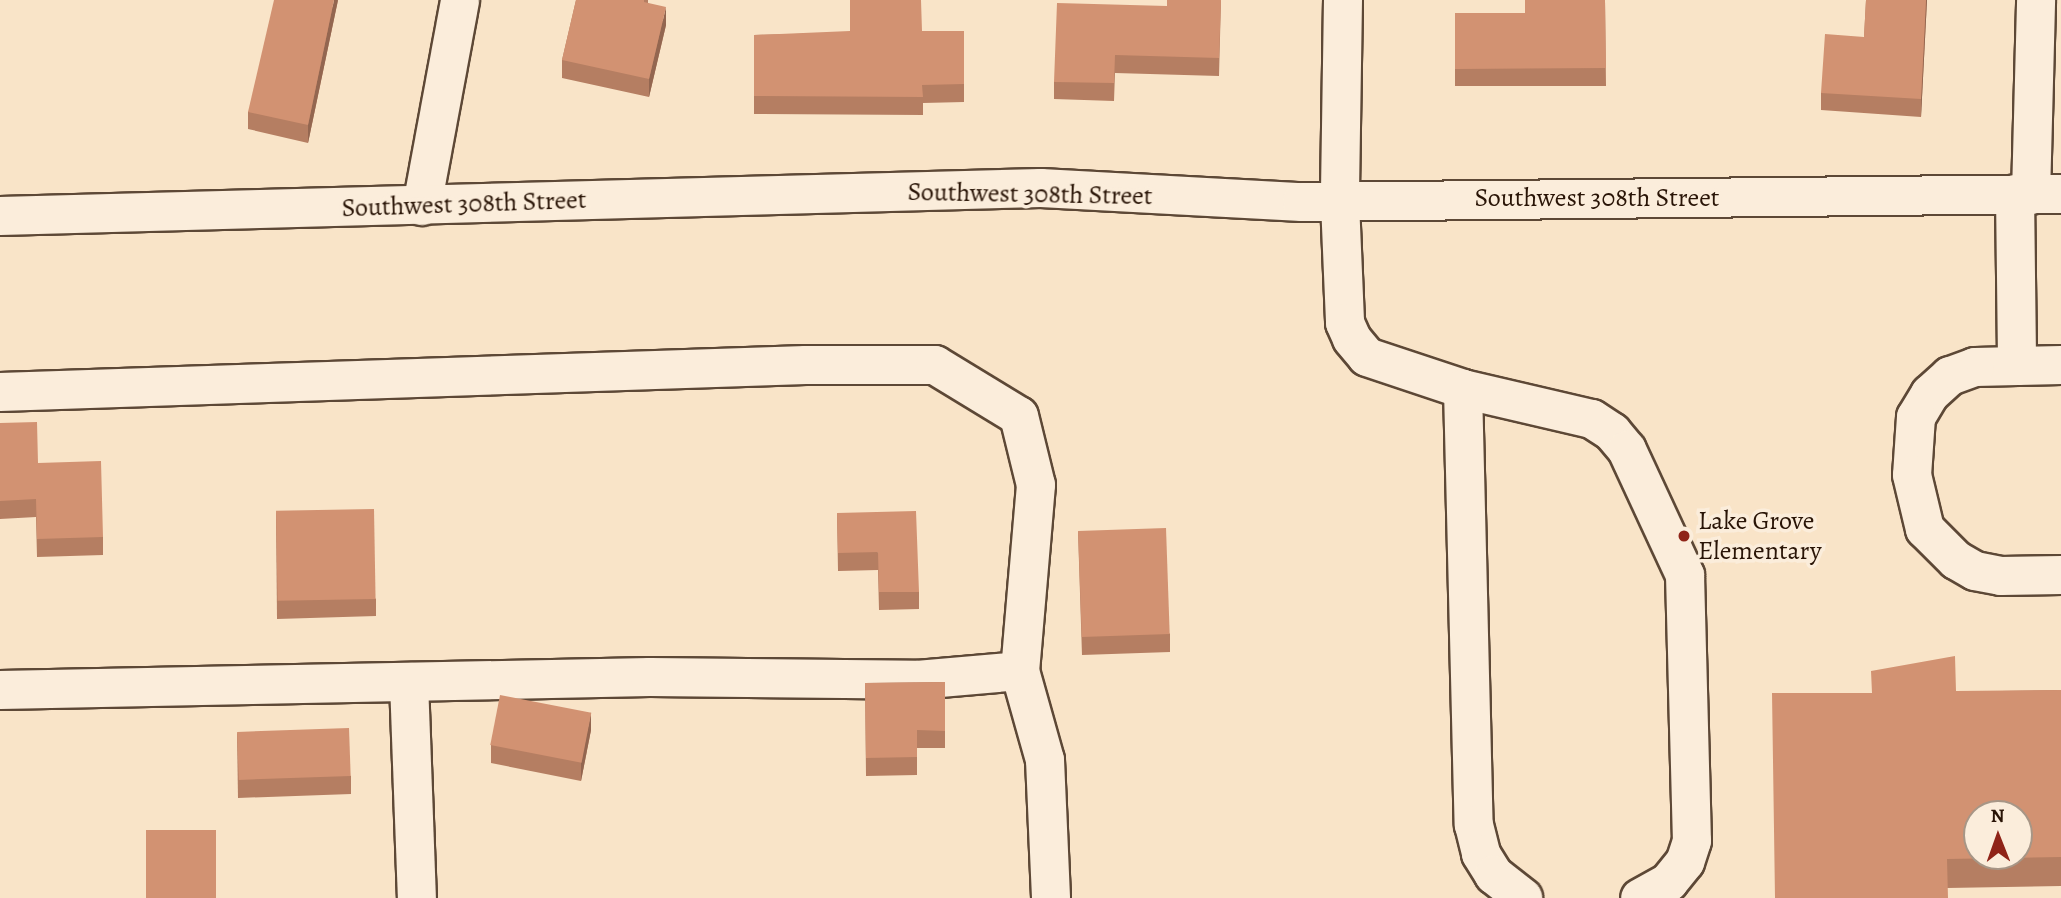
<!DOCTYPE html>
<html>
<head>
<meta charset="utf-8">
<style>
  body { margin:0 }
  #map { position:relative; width:2061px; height:898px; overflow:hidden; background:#f9e4c8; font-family:Alegreya,serif }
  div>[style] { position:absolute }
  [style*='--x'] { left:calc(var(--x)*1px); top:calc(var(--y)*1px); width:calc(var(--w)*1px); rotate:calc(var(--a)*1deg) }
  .roads { filter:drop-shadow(2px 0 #5d4836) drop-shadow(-2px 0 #5d4836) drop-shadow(0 2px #5d4836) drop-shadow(0 -2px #5d4836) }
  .minor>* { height:38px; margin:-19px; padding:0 19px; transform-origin:19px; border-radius:19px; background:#fbeddb }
  .wall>* { inset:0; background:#b57e62 }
  .shaded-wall>* { inset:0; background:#936650 }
  .building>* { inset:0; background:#d29272; transform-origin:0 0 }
  .dots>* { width:19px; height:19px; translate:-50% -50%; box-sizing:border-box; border:4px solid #fbeddb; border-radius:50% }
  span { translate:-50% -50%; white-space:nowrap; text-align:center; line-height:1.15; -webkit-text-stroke:7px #fbeddb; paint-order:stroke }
  .street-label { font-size:26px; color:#291406 }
  .poi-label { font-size:26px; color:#291406 }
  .left { translate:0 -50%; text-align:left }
  .north { position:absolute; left:1963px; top:800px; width:70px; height:70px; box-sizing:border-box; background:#fbeddb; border:2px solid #a79686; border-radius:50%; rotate:359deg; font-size:19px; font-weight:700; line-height:28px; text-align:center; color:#291406 }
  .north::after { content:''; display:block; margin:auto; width:24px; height:32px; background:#8f2418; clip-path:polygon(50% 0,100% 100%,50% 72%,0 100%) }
</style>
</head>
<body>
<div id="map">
  <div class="roads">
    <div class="minor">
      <div style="--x:1343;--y:0;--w:202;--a:90.9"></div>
      <div style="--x:1340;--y:202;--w:121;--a:87.6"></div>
      <div style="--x:1345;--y:323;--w:17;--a:66"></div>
      <div style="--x:1352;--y:339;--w:23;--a:50"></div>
      <div style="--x:1367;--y:357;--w:101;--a:18.4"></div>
      <div style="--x:1463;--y:389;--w:132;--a:13.1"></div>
      <div style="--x:1592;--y:419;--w:24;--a:33"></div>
      <div style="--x:1612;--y:432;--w:23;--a:50"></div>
      <div style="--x:1627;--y:450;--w:138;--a:65.1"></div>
      <div style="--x:1685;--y:575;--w:266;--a:88.5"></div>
      <div style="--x:1692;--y:841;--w:22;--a:108"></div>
      <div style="--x:1685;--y:862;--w:26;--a:129"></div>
      <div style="--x:1669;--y:882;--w:33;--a:151"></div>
      <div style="--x:2015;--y:194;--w:172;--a:89.3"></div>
      <div style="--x:2031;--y:195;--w:195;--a:-88.5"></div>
      <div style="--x:422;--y:206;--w:209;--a:-79.5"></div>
      <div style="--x:0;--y:216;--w:1041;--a:-1.54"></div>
      <div style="--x:1041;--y:188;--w:261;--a:3.1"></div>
      <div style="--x:1302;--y:202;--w:759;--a:-0.6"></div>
      <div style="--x:2061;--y:365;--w:86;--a:178.7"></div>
      <div style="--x:1975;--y:367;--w:27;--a:160"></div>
      <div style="--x:1950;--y:376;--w:27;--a:138"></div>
      <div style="--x:1930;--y:394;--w:27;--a:121"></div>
      <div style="--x:1916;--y:417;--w:58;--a:93.9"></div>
      <div style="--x:1912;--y:475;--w:56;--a:76.5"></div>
      <div style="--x:1925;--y:529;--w:44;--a:45"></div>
      <div style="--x:1956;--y:560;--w:22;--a:30"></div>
      <div style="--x:1975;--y:571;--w:26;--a:11"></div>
      <div style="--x:2001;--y:576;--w:60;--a:-1"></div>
      <div style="--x:1463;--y:389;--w:436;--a:88.6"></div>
      <div style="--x:1474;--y:825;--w:30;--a:76"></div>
      <div style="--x:1481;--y:854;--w:25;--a:58"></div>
      <div style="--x:1494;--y:875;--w:37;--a:38"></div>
      <div style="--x:0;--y:392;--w:806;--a:-1.92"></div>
      <div style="--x:806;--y:365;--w:129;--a:0"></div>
      <div style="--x:935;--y:365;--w:98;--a:31.3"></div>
      <div style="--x:1019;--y:416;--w:71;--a:76.2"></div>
      <div style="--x:1036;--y:485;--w:187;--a:94.9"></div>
      <div style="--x:1020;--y:671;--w:92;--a:74.3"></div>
      <div style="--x:1045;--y:760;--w:138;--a:87.5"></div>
      <div style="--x:409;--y:682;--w:216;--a:87.9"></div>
      <div style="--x:0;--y:690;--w:650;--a:-1.15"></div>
      <div style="--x:650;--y:677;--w:267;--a:0.6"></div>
      <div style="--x:917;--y:680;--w:103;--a:-5"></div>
    </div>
  </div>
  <div class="wall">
    <div style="clip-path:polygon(338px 0,308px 143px,248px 129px,248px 112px)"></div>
    <div style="clip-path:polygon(576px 0,648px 0,648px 3px,666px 25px,649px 97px,562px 78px,562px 60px)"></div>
    <div style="clip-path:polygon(1221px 0,1219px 76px,1115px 73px,1114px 101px,1054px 99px,1054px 82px,1167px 6px)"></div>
    <div style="clip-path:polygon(1605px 0,1606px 86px,1455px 86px,1455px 13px,1525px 13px)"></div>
    <div style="clip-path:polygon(1866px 0,1927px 0,1921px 117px,1821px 110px,1821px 93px,1864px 37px)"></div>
    <div style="clip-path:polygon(922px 31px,964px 31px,964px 102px,923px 103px,923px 115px,754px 114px,754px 35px)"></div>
    <div style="clip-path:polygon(0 423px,38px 463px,103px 537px,103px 555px,37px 557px,36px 517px,0 519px)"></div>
    <div style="clip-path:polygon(276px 512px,376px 599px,376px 616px,277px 619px)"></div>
    <div style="clip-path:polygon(837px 513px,919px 592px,919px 609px,879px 610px,878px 570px,838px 571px)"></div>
    <div style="clip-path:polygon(1078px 531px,1170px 634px,1170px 652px,1082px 655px)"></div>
    <div style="clip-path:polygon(945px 682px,945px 748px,917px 748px,917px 775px,866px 776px,865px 683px)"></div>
    <div style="clip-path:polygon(2061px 690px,2061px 886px,1947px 888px,1871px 693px)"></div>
    <div style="clip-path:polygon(591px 730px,581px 781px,491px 763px,491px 745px)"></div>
    <div style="clip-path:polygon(237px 733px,351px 776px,351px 794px,238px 798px)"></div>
  </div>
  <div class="shaded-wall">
    <div style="clip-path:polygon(334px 0,338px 0,308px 143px,308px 125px)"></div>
    <div style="clip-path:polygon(1926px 0,1927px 0,1921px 117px,1921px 99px)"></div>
    <div style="clip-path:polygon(666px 7px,666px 25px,649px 97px,649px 79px)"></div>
    <div style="clip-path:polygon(591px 712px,591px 730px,581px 781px,581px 763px)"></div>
  </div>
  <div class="building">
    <div style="clip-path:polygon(274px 0,334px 0,308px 125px,248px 112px)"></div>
    <div style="clip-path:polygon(576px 0,644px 0,644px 2px,666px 7px,649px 79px,562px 60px)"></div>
    <div style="clip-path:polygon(850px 0,921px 0,922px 31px,964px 31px,964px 84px,922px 85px,923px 97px,754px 96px,754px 35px,850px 31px)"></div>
    <div style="clip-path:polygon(1167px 0,1221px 0,1219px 58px,1115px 55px,1114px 83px,1054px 82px,1057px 3px,1167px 6px)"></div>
    <div style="clip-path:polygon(1525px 0,1605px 0,1606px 68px,1455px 69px,1455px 13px,1525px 13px)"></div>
    <div style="clip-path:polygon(1866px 0,1926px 0,1921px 99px,1821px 93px,1825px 34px,1864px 37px)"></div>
    <div style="clip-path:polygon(37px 422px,38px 463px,101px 461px,103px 537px,37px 539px,36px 499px,0 501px,0 423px)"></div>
    <div style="left:374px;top:509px;width:90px;height:98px;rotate:89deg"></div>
    <div style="clip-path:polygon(916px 511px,919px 592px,879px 592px,878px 552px,838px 553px,837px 513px)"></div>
    <div style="left:1166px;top:528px;width:106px;height:88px;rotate:88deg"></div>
    <div style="clip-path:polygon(evenodd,1955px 656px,1956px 691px,2061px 690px,2061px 857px,1947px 859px,1948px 898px,1775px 898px,1772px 693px,1872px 693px,1871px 671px,1955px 656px,1977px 814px,2019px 814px,2019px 856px,1977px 856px,1977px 814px)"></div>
    <div style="clip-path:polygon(945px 682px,945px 731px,917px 730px,917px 757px,866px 758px,865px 683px)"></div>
    <div style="left:500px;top:695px;width:93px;height:51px;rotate:11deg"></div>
    <div style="left:349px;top:728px;width:48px;height:112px;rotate:88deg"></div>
    <div style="left:146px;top:830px;width:70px;height:68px"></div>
  </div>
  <div class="dots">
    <div style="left:1684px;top:536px;background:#8f2418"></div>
  </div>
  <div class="street-label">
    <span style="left:1030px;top:194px;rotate:1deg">Southwest 308th Street</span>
    <span style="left:1597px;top:198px">Southwest 308th Street</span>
    <span style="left:464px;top:204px;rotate:-2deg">Southwest 308th Street</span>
  </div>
  <div class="poi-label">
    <span class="left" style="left:1698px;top:536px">Lake Grove<br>Elementary</span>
  </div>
  <div class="north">N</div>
</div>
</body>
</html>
